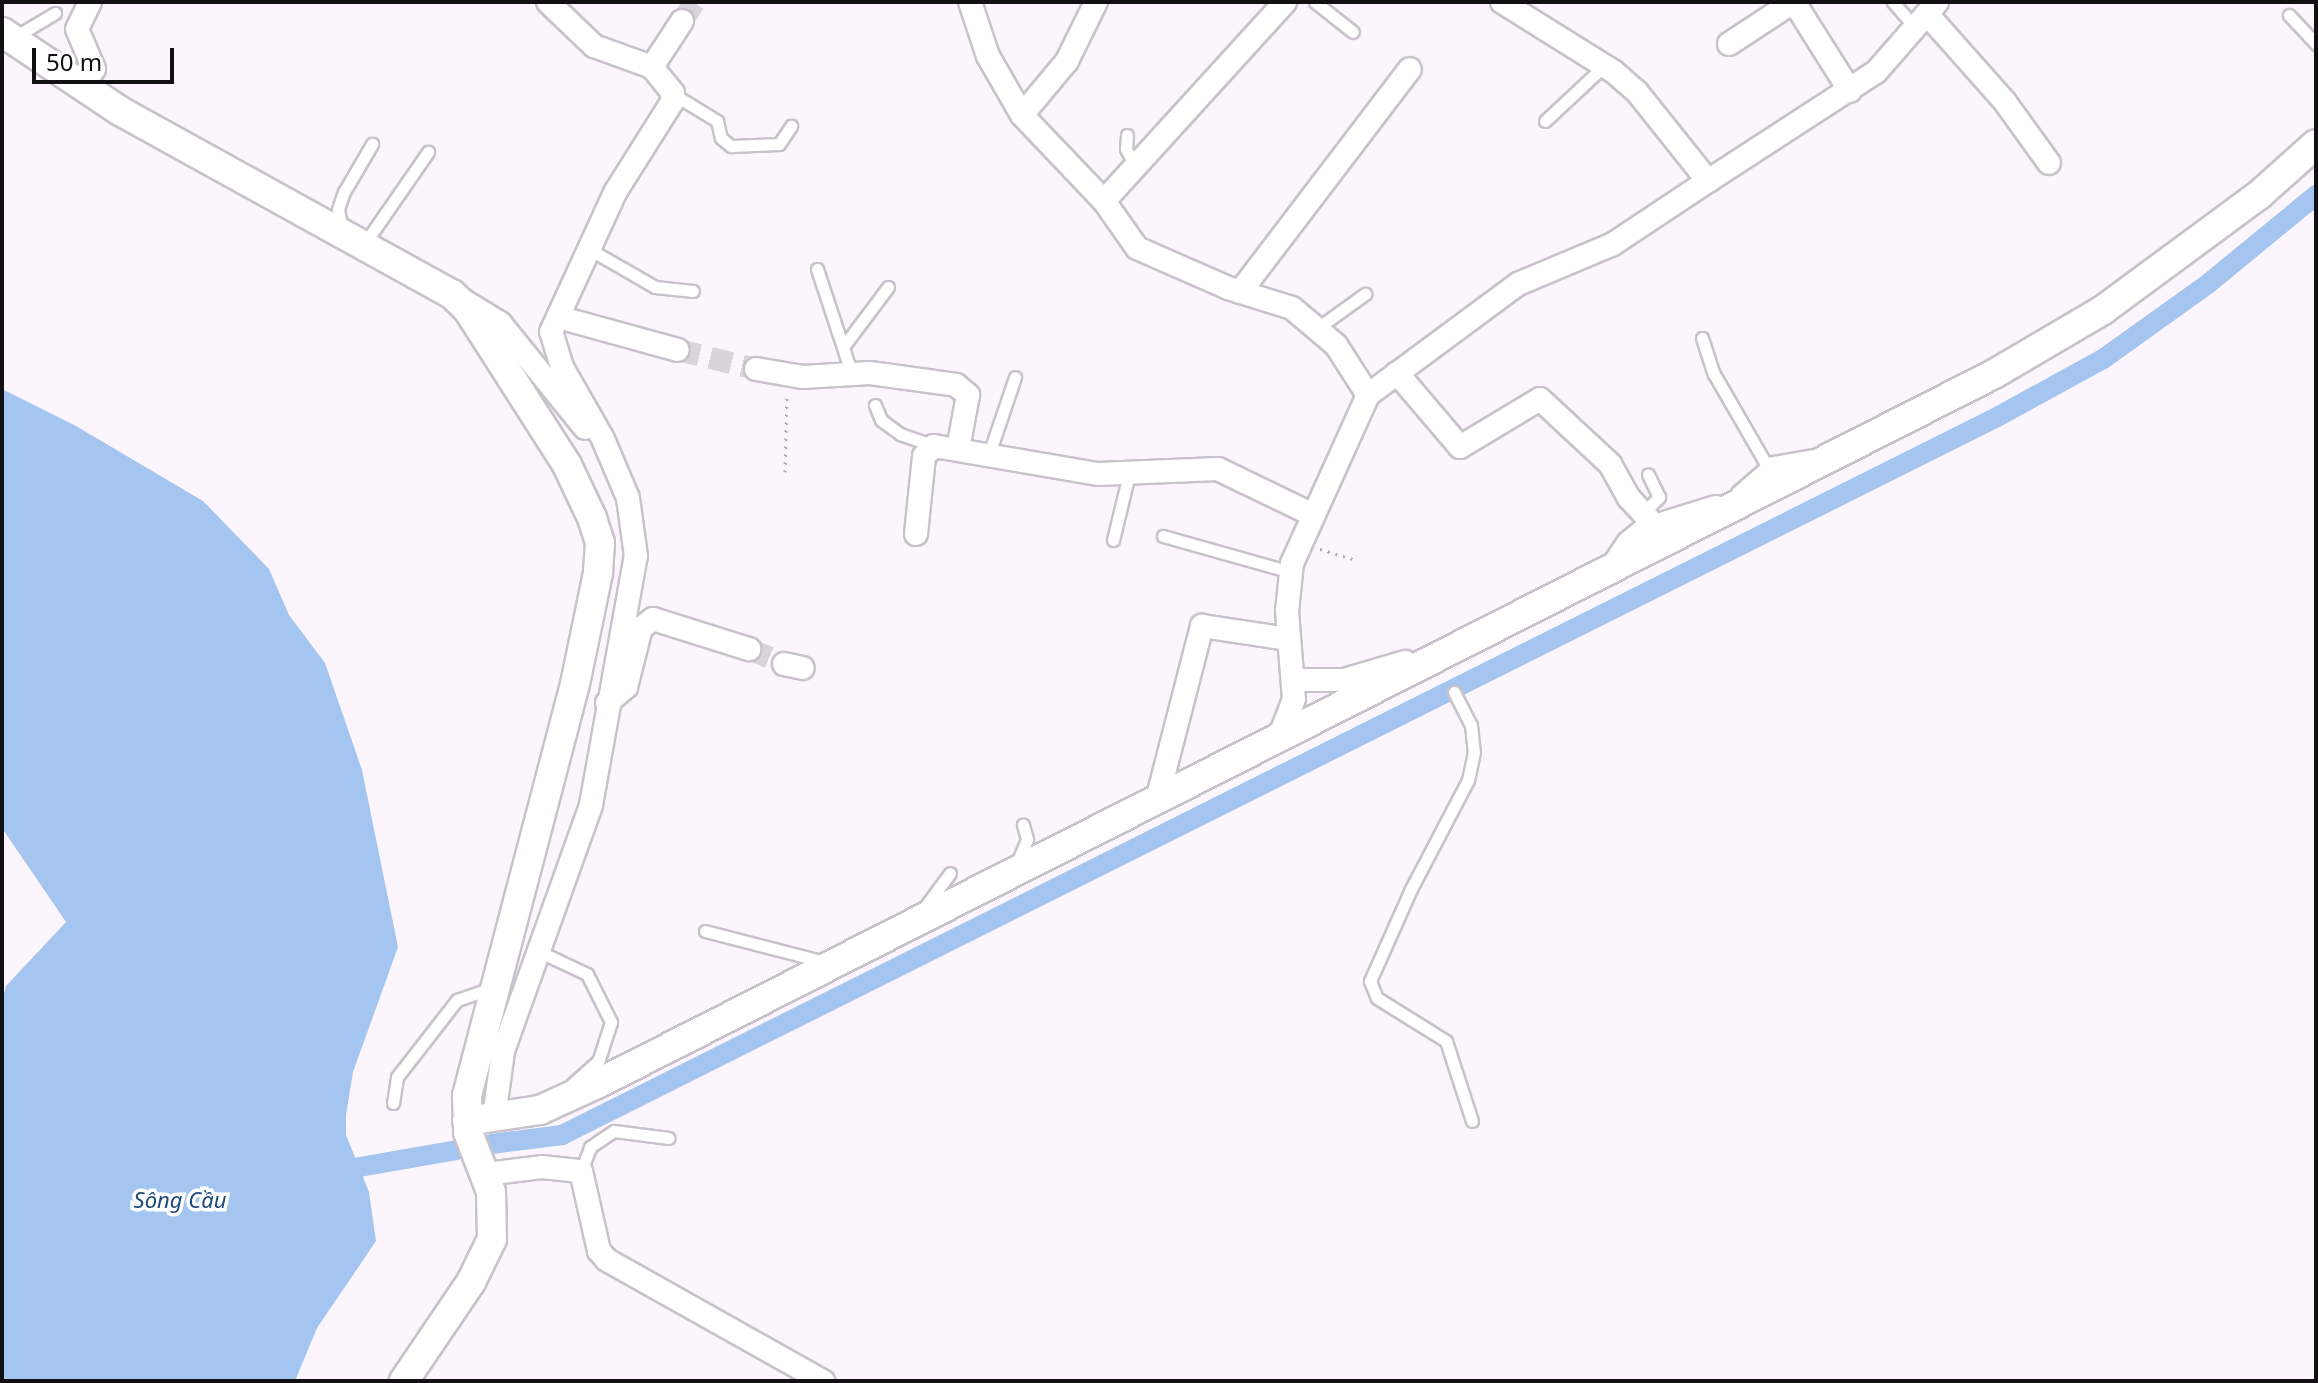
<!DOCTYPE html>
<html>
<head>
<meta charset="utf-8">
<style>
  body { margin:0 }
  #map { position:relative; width:2318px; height:1383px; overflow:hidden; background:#fcf5fe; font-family:"Noto Sans",sans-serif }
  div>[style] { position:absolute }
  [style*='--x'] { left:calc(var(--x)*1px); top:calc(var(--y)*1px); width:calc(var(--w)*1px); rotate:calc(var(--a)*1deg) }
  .water>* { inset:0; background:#a4c5ef }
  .canal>* { height:20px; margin:-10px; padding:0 10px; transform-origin:10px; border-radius:10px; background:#a4c5ef }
  .minor-tunnel>* { height:22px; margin-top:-11px; transform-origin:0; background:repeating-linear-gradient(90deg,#d9d3db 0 22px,transparent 0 33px) }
  .path>* { height:3px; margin-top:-1.5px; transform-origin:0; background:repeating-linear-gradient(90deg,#ada7ae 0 2px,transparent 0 8px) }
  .roads { filter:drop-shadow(2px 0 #c8c2ca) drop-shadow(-2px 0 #c8c2ca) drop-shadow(0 2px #c8c2ca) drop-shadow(0 -2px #c8c2ca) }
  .service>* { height:11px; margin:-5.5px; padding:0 5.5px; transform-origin:5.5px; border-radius:5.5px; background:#fff }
  .minor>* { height:22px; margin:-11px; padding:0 11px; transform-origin:11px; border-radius:11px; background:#fff }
  .tertiary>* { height:28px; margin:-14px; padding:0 14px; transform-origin:14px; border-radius:14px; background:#fff }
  span { translate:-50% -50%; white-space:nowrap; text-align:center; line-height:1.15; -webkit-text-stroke:7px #fff; paint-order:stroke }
  .water-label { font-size:22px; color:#1e497c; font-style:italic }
  .frame { position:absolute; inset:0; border:4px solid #131013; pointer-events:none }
  .scale { position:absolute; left:32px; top:48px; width:142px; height:36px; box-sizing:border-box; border:4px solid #131013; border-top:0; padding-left:10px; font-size:24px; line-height:28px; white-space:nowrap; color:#131013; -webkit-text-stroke:6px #fff; paint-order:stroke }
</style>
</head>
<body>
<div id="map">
  <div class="water">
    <div style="clip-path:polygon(2px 389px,76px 426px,203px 501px,269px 569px,289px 615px,325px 663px,362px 770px,398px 947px,353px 1072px,346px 1115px,346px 1135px,369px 1192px,376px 1241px,317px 1328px,295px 1381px,2px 1381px,2px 1001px,6px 986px,66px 922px,2px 828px)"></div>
  </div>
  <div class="canal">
    <div style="--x:492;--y:1144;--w:71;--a:-7.3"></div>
    <div style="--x:562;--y:1135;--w:1605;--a:-26.58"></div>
    <div style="--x:1997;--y:417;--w:121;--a:-28.7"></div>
    <div style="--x:2103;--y:359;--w:130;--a:-35.6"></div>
    <div style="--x:2209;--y:283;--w:139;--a:-39.4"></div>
    <div style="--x:331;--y:1172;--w:128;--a:-9.9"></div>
  </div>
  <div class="minor-tunnel">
    <div style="--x:682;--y:21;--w:23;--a:-56"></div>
    <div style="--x:678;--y:350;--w:80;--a:13.7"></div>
    <div style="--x:749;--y:649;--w:38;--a:23"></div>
  </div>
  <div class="path">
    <div style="--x:785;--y:472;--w:77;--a:-88.5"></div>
    <div style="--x:1320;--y:549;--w:38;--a:17"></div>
  </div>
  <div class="roads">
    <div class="service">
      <div style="--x:1315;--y:2;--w:48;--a:38.3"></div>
      <div style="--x:1893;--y:2;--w:35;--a:49"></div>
      <div style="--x:2289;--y:15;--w:40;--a:47"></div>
      <div style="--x:13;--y:38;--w:49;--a:-30.8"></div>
      <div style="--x:673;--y:94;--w:52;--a:31.5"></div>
      <div style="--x:717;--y:121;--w:17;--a:77"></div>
      <div style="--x:721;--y:138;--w:13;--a:39"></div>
      <div style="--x:731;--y:146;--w:48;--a:-2.4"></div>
      <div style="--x:779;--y:144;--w:22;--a:-56"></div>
      <div style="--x:1545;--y:121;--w:82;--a:-43"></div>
      <div style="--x:1127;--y:135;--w:14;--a:94"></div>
      <div style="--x:1126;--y:149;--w:21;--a:62"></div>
      <div style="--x:342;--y:231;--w:22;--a:-100"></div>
      <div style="--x:338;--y:209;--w:18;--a:-71"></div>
      <div style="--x:344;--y:192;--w:56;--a:-59.7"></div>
      <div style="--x:365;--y:243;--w:111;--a:-55.3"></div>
      <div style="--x:589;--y:249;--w:76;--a:29.9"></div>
      <div style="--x:655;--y:287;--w:38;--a:6"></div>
      <div style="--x:817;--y:269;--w:108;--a:71.7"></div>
      <div style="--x:1319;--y:327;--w:57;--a:-35.7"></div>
      <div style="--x:1702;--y:338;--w:38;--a:72"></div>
      <div style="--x:1714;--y:374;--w:112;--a:60"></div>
      <div style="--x:843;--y:347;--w:75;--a:-53.1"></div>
      <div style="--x:875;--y:405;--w:16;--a:68"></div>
      <div style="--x:881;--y:420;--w:24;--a:36"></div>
      <div style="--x:900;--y:434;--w:36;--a:19"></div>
      <div style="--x:989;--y:454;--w:81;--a:-71.3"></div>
      <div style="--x:1643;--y:513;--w:23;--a:-45"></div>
      <div style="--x:1659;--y:497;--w:25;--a:-116"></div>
      <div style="--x:1163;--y:536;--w:133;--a:15.7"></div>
      <div style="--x:1113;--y:540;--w:68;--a:-76.4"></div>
      <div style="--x:1454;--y:692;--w:37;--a:63"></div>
      <div style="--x:1471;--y:725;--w:27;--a:84"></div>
      <div style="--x:1474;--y:752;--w:29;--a:102"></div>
      <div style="--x:1468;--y:780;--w:123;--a:117.6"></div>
      <div style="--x:1411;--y:889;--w:101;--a:114"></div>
      <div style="--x:1370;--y:981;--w:18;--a:68"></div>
      <div style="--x:1377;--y:998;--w:81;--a:31.9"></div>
      <div style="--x:1446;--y:1041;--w:84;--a:72"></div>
      <div style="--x:1017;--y:863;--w:26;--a:-67"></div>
      <div style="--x:1027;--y:839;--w:15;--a:-106"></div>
      <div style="--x:922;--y:911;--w:47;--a:-53.6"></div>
      <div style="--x:705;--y:931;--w:124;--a:14.5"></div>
      <div style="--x:538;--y:951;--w:54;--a:25.1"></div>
      <div style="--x:587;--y:974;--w:54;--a:63.4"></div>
      <div style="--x:611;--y:1022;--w:40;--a:108"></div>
      <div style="--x:599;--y:1060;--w:38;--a:138"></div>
      <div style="--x:393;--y:1103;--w:26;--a:-81"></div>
      <div style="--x:397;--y:1077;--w:98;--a:-52.1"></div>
      <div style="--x:457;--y:1000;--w:39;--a:-19"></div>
      <div style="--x:581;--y:1171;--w:26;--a:-69"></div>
      <div style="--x:590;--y:1147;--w:29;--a:-34"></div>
      <div style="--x:614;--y:1131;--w:55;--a:7.3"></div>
    </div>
    <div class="minor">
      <div style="--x:548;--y:2;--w:64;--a:43.7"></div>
      <div style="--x:594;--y:46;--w:62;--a:19.9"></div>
      <div style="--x:970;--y:2;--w:57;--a:71.6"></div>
      <div style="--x:988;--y:56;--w:68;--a:60"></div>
      <div style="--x:1096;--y:2;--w:66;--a:116.2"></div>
      <div style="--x:1067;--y:61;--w:70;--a:129.8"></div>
      <div style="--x:1022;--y:115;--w:119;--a:46.4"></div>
      <div style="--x:1104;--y:201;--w:57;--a:54.9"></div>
      <div style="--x:1137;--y:248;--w:99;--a:23.7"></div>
      <div style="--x:1228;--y:288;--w:67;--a:17.4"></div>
      <div style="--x:1292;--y:308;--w:57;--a:40.1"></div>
      <div style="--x:1336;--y:345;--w:59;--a:57.4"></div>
      <div style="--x:1368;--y:395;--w:184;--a:114.3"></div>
      <div style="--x:1292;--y:563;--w:48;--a:95.9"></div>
      <div style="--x:1287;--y:611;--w:88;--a:85.5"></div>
      <div style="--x:1294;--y:699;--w:42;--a:111"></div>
      <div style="--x:1502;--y:2;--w:132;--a:32"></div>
      <div style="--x:1614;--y:72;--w:30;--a:41"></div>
      <div style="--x:1637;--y:92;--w:114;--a:51.4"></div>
      <div style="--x:1708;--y:181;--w:200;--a:-33"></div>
      <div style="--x:1876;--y:72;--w:93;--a:-48.9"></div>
      <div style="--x:1794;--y:2;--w:105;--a:57.8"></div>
      <div style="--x:1927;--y:14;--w:118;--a:48.4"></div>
      <div style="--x:2005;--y:102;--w:75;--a:54.2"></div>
      <div style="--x:1729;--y:44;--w:77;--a:-33.3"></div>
      <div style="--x:82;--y:86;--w:21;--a:-55"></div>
      <div style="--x:94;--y:69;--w:43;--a:-113"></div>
      <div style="--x:77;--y:29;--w:30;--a:-64"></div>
      <div style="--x:1104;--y:201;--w:269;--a:-47.7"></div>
      <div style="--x:1240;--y:292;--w:280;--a:-52.7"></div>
      <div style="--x:461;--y:299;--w:46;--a:31.6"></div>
      <div style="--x:500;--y:323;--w:135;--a:51"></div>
      <div style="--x:558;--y:317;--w:124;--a:15.4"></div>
      <div style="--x:756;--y:369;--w:48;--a:9.7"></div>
      <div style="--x:803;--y:377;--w:67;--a:-3.4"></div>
      <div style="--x:870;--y:373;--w:87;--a:7.9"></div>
      <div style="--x:956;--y:385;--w:16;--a:40"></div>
      <div style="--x:968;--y:395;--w:55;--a:100.5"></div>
      <div style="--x:1397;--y:373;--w:97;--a:49.6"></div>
      <div style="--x:1460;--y:447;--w:93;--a:-31"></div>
      <div style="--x:1540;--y:399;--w:96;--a:42.9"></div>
      <div style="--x:1610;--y:464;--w:39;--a:61"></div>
      <div style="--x:1629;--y:498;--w:38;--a:47"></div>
      <div style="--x:1368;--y:395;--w:187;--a:-36.5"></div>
      <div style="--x:1518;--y:284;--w:103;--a:-22.8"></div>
      <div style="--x:1613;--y:244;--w:114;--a:-33.6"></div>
      <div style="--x:1742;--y:496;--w:43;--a:-41.2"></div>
      <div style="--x:1774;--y:468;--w:39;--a:-10"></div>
      <div style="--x:916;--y:534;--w:78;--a:-84.1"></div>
      <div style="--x:924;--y:456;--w:14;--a:-45"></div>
      <div style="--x:934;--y:446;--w:166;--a:9.7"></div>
      <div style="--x:1098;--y:474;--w:120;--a:-2.4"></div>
      <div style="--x:1218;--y:469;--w:106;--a:25.8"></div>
      <div style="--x:1610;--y:570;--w:32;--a:-56"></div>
      <div style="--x:1628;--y:543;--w:22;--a:-39"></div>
      <div style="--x:1645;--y:529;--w:74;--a:-17.2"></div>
      <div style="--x:784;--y:664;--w:19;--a:12"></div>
      <div style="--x:1293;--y:680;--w:51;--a:0"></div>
      <div style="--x:1344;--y:680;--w:64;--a:-16.4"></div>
      <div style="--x:607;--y:703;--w:25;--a:-40"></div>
      <div style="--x:626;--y:687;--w:61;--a:-75.7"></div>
      <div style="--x:641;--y:628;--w:15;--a:-37"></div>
      <div style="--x:653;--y:619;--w:101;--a:17.4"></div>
      <div style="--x:1157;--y:800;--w:180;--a:-75.5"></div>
      <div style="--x:1202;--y:626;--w:87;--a:8.6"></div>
      <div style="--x:494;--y:1117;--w:67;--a:-82.2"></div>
      <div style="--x:503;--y:1051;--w:261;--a:-70.3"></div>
      <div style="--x:591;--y:805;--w:253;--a:-79.8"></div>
      <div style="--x:636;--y:556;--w:59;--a:-97.9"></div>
      <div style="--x:628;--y:498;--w:64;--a:-113"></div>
      <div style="--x:603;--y:439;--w:83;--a:-119.7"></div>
      <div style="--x:562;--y:367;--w:37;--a:-107"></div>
      <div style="--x:551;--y:332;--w:155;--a:-65.3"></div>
      <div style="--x:616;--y:191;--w:105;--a:-57.8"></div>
      <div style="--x:672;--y:102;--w:9;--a:-84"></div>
      <div style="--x:673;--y:93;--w:33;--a:-129"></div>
      <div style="--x:652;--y:67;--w:55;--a:-56.9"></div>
      <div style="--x:486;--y:1174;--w:56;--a:-7.1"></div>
      <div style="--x:542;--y:1167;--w:39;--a:6"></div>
      <div style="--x:581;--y:1171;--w:82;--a:77.3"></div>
      <div style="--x:599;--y:1251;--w:12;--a:48"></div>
      <div style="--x:607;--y:1260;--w:248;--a:29.3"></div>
    </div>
    <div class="tertiary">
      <div style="--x:2;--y:32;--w:142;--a:33.8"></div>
      <div style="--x:120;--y:111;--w:379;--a:28.9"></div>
      <div style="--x:452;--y:294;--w:23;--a:45"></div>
      <div style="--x:468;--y:310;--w:184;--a:57.4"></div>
      <div style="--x:567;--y:465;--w:59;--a:64.7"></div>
      <div style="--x:592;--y:518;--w:26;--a:72"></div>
      <div style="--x:600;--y:543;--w:30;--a:94"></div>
      <div style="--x:598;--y:573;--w:113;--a:101.7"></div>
      <div style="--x:575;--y:684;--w:426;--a:104.7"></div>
      <div style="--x:467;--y:1096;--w:36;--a:88"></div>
      <div style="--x:468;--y:1132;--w:64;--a:69"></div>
      <div style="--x:491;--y:1192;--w:47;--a:88.8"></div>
      <div style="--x:492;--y:1239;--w:48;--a:116"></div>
      <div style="--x:471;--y:1282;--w:120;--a:124.1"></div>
      <div style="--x:467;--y:1121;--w:74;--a:-8.6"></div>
      <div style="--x:540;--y:1110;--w:63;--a:-24.5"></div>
      <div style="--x:597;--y:1084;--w:1567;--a:-26.94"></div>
      <div style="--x:1994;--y:374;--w:126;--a:-30.4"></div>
      <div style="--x:2103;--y:310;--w:194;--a:-36.4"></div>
      <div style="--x:2259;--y:195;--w:76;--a:-41.8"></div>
    </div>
  </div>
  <div class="water-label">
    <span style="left:180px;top:1200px">Sông Cầu</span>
  </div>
  <div class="frame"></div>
  <div class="scale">50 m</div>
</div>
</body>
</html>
